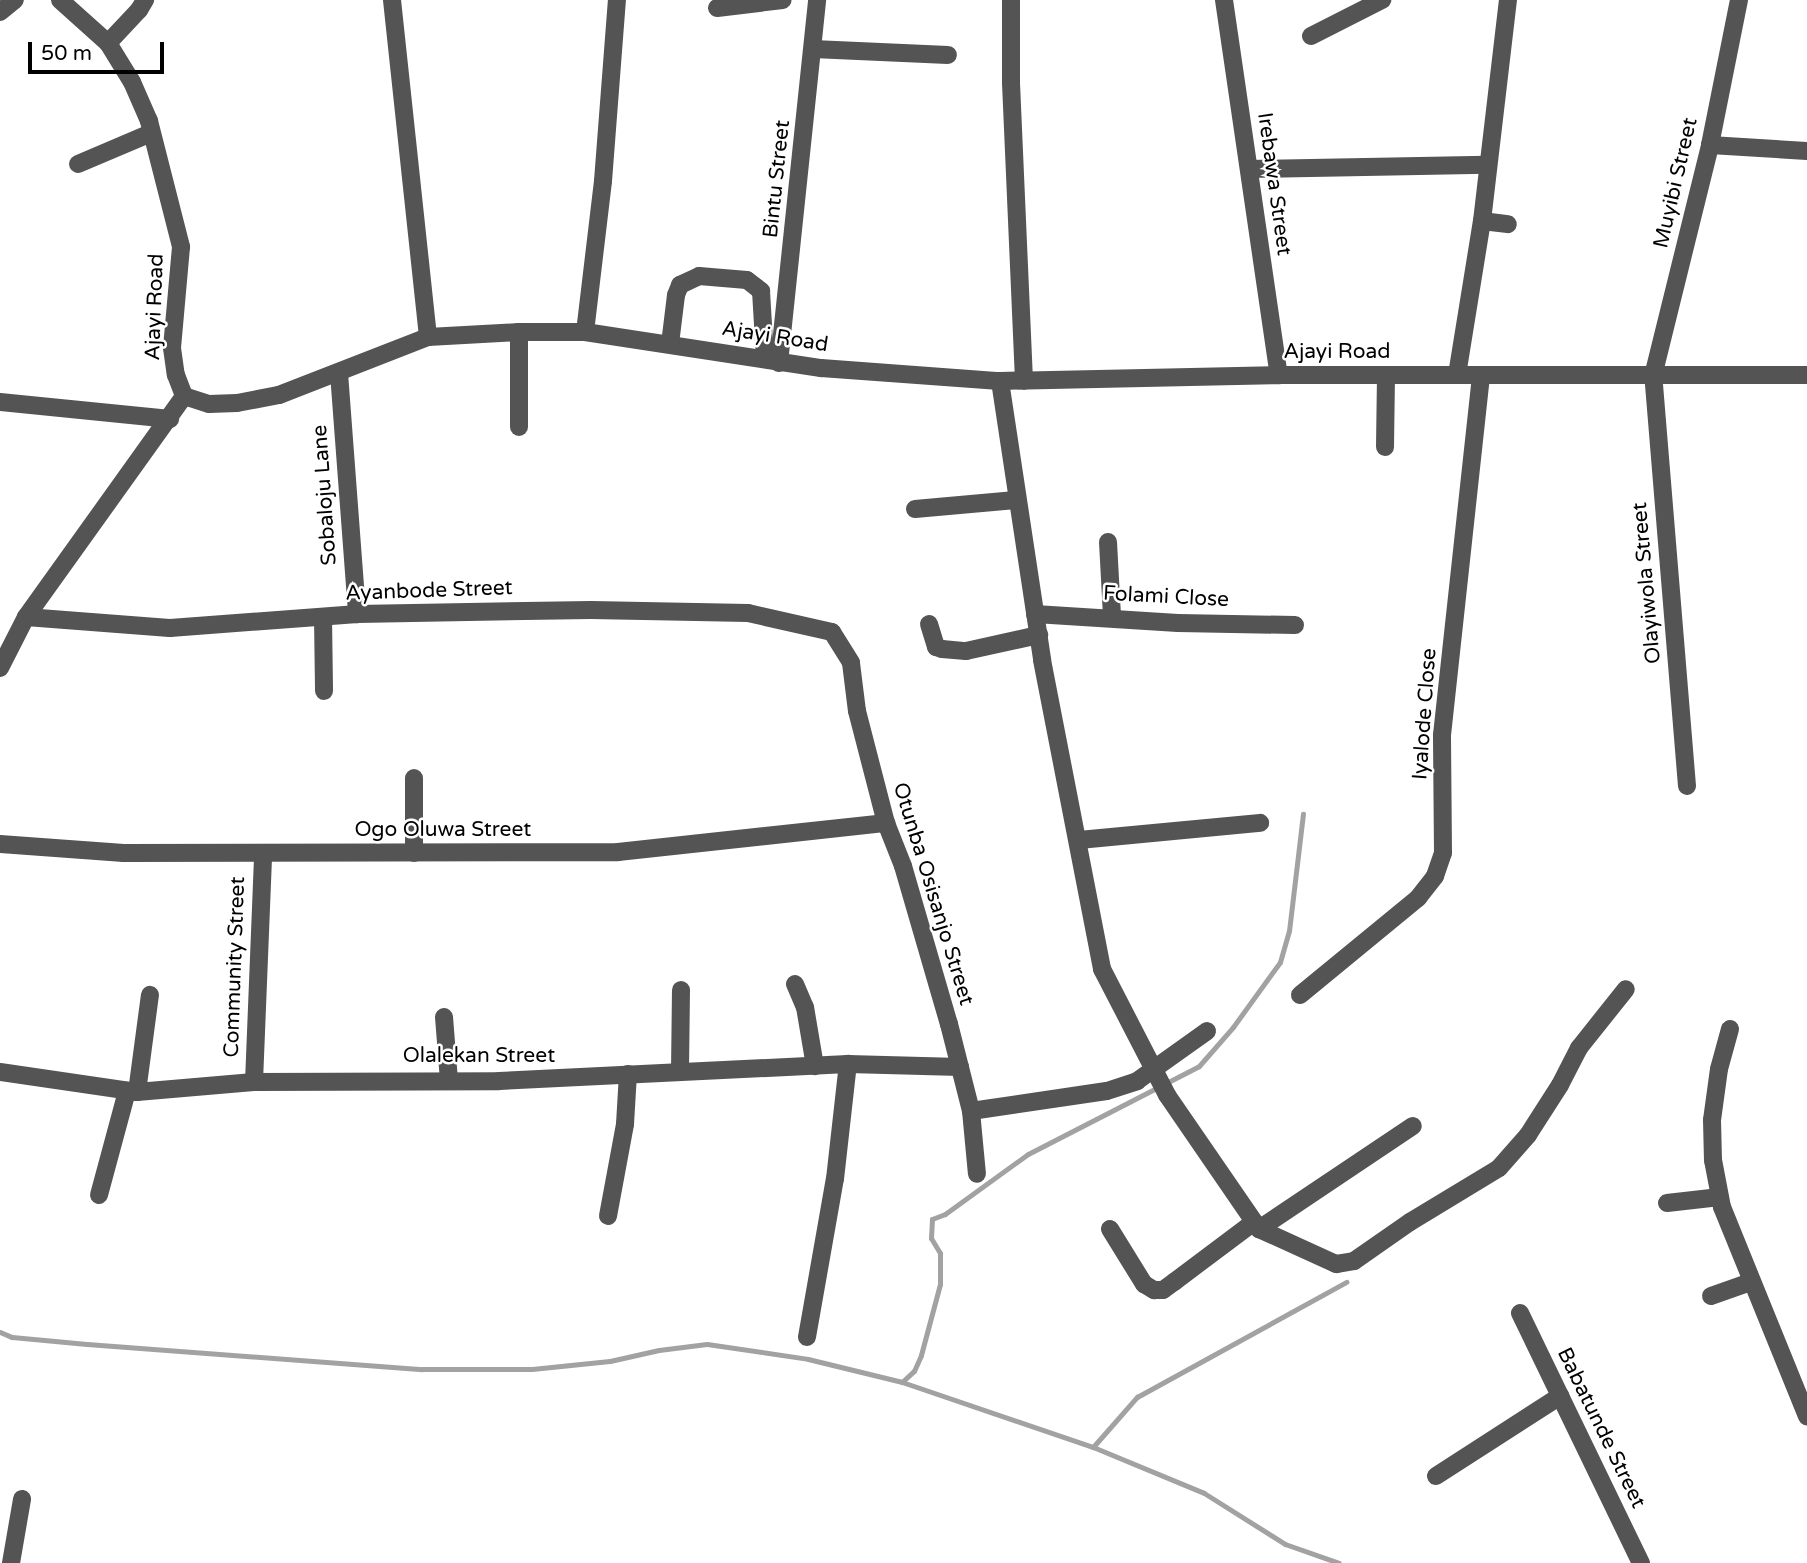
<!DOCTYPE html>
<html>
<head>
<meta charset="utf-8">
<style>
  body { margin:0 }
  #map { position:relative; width:1807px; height:1563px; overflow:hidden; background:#fff; font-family:"Varela Round",sans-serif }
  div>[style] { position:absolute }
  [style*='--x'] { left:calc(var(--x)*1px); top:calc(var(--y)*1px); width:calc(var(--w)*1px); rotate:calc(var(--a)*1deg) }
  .stream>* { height:5px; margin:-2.5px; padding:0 2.5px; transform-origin:2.5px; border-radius:2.5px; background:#a2a2a2 }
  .minor>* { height:18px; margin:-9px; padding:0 9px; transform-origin:9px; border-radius:9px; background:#545454 }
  span { translate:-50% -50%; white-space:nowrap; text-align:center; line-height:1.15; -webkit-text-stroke:5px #fff; paint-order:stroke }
  .street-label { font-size:21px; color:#000 }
  .scale { position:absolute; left:28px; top:42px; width:136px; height:32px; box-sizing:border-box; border:4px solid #000; border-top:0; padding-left:9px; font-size:21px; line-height:24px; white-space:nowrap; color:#000; -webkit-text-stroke:5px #fff; paint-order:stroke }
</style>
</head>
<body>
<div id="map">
  <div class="stream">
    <div style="--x:0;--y:1332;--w:13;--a:23"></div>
    <div style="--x:12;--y:1337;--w:75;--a:5.3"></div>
    <div style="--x:87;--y:1344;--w:336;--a:4.3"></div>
    <div style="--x:422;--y:1369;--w:110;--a:0"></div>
    <div style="--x:532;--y:1369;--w:78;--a:-5.9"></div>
    <div style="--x:610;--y:1361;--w:50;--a:-12.7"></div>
    <div style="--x:659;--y:1350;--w:48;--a:-7.1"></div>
    <div style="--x:707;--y:1344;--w:102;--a:8.4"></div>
    <div style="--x:808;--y:1359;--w:97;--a:13.7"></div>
    <div style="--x:902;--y:1382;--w:202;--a:18.8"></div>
    <div style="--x:1093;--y:1447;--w:120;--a:22.5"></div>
    <div style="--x:1204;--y:1493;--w:96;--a:32.2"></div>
    <div style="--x:1285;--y:1544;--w:57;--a:19.4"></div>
    <div style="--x:902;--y:1382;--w:16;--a:-43"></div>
    <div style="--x:914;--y:1371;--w:17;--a:-66"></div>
    <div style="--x:921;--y:1355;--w:73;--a:-75"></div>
    <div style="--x:940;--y:1284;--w:31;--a:-90"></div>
    <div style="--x:940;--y:1253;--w:17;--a:-121"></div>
    <div style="--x:931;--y:1238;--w:19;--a:-87"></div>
    <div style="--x:932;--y:1219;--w:14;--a:-21"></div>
    <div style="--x:945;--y:1214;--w:102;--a:-35.9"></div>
    <div style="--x:1028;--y:1154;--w:192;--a:-27.2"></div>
    <div style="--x:1199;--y:1066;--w:52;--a:-48.9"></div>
    <div style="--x:1233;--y:1027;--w:80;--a:-54.1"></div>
    <div style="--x:1280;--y:962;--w:32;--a:-74"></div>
    <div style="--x:1289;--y:931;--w:118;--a:-83.2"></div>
    <div style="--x:1093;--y:1447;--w:67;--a:-48.7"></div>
    <div style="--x:1137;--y:1397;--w:239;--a:-28.8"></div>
  </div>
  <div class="minor">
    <div style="--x:60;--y:0;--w:64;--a:41.9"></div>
    <div style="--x:108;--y:43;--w:46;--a:58.4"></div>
    <div style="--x:132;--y:82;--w:43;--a:66.4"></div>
    <div style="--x:149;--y:121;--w:130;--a:75.7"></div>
    <div style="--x:181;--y:247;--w:101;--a:95.1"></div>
    <div style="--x:172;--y:348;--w:27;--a:82"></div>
    <div style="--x:176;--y:375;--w:22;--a:69"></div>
    <div style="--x:184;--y:396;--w:26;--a:18"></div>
    <div style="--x:209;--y:404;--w:28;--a:-2"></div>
    <div style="--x:237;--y:403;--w:43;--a:-10.8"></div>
    <div style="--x:279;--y:395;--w:160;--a:-21.3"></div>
    <div style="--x:428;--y:337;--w:91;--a:-3.1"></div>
    <div style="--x:519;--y:332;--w:66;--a:0"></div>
    <div style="--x:585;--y:332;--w:239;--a:8.7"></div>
    <div style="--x:821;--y:368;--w:179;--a:4.2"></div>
    <div style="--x:1000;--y:381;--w:279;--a:-1.2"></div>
    <div style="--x:1279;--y:375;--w:528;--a:0"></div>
    <div style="--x:392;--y:0;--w:339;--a:83.9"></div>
    <div style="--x:1011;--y:0;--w:83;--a:90"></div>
    <div style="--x:1011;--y:83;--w:298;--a:87.5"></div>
    <div style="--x:1224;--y:0;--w:379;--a:81.7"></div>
    <div style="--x:717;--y:8;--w:66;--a:-6.9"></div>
    <div style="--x:0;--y:12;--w:19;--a:-39"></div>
    <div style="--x:1311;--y:36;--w:80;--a:-26.9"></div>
    <div style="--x:108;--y:43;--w:45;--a:-46.8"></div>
    <div style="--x:139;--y:10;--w:12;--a:-59"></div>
    <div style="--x:813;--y:49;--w:135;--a:2.5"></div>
    <div style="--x:1710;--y:145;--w:97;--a:3.5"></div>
    <div style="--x:78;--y:164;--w:79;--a:-23"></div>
    <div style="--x:1250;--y:169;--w:237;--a:-1"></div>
    <div style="--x:1482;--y:221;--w:26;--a:7"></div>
    <div style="--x:519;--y:332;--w:95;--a:90"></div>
    <div style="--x:585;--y:332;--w:152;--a:-83.2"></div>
    <div style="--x:603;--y:181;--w:182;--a:-85.6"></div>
    <div style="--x:670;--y:344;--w:49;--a:-83"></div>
    <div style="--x:676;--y:295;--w:11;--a:-68"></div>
    <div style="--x:680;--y:285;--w:21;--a:-25"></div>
    <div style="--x:699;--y:276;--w:48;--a:4.8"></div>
    <div style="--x:747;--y:280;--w:18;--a:38"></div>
    <div style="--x:761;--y:291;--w:68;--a:86.6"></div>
    <div style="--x:779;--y:363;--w:365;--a:-84"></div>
    <div style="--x:339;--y:373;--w:242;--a:85.7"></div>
    <div style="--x:1457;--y:375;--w:156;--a:-80.8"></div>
    <div style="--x:1482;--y:221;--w:223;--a:-83.3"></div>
    <div style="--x:1000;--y:381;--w:282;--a:81.4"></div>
    <div style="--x:1042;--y:660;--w:315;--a:79"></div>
    <div style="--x:1102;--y:969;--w:142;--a:62.7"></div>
    <div style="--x:1167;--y:1095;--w:163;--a:55.5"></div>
    <div style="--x:1259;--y:1229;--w:85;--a:24.4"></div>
    <div style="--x:1336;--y:1264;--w:18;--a:-9"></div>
    <div style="--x:1354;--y:1261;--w:68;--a:-34.9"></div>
    <div style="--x:1410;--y:1222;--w:104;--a:-31.2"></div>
    <div style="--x:1499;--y:1168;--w:44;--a:-48.7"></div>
    <div style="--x:1528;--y:1135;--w:59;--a:-57.4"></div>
    <div style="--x:1560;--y:1085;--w:42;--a:-62.8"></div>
    <div style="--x:1579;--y:1048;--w:75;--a:-51.5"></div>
    <div style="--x:0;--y:402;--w:171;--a:5.7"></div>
    <div style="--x:1385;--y:447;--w:72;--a:-89.2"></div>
    <div style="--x:915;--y:509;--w:101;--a:-5.1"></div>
    <div style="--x:1108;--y:542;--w:75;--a:86.9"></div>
    <div style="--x:1035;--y:614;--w:143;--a:3.6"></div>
    <div style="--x:1178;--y:623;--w:117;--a:1"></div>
    <div style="--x:26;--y:617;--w:144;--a:4.4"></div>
    <div style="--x:170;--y:628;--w:188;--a:-4.3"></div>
    <div style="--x:357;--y:614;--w:234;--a:-1"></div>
    <div style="--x:591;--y:610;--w:157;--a:1.1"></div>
    <div style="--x:748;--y:613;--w:86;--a:12.7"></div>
    <div style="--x:832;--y:632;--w:36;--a:58"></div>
    <div style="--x:851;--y:663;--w:48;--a:82.9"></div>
    <div style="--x:857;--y:711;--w:116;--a:75.5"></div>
    <div style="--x:886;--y:823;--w:46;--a:68.4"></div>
    <div style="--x:903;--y:866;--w:165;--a:73.8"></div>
    <div style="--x:949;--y:1024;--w:90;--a:75.8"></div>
    <div style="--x:971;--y:1111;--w:63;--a:84.6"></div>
    <div style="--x:323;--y:617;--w:74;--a:89.2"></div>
    <div style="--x:929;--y:624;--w:24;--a:73"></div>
    <div style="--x:936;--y:647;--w:6;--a:18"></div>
    <div style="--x:942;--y:649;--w:24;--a:5"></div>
    <div style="--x:966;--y:651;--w:75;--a:-12.4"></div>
    <div style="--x:0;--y:668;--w:57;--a:-63"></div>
    <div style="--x:26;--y:617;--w:272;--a:-54.4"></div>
    <div style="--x:1687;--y:786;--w:411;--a:-94.7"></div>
    <div style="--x:1653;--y:376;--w:238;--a:-76.1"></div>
    <div style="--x:1710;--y:145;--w:148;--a:-78.7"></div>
    <div style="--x:1079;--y:840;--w:182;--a:-5.4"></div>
    <div style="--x:0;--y:844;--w:124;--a:4.2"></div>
    <div style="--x:124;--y:853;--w:494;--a:-0.1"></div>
    <div style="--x:618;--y:852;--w:270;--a:-6.2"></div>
    <div style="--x:414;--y:853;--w:75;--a:-90"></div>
    <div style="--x:795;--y:984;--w:25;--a:67"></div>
    <div style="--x:805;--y:1007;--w:60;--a:80.4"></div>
    <div style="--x:1300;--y:995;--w:153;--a:-39.4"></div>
    <div style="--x:1418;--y:898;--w:28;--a:-52"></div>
    <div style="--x:1435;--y:876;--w:24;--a:-71"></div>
    <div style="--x:1443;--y:853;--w:118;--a:-90.5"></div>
    <div style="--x:1442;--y:735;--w:361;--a:-83.8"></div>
    <div style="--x:444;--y:1017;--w:63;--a:85.5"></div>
    <div style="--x:1730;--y:1029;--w:41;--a:105.4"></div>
    <div style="--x:1719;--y:1069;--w:51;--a:97.8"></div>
    <div style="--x:1712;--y:1120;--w:40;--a:88.6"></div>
    <div style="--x:1713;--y:1160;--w:48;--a:79.2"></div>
    <div style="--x:1722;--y:1207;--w:226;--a:67.9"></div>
    <div style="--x:680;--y:1071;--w:81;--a:-89.3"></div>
    <div style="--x:0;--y:1072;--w:138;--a:8.3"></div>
    <div style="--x:137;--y:1092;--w:117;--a:-4.9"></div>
    <div style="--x:254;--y:1082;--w:245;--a:-0.2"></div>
    <div style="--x:499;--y:1081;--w:349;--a:-2.8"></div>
    <div style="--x:848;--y:1064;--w:112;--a:1.5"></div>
    <div style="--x:254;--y:1082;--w:229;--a:-87.7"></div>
    <div style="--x:137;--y:1092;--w:98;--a:-82.4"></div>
    <div style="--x:971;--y:1111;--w:137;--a:-8.4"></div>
    <div style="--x:1107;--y:1091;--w:32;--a:-18"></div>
    <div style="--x:1137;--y:1081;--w:86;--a:-35.5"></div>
    <div style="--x:99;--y:1195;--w:108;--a:-74.9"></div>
    <div style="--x:1667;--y:1203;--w:53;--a:-6.5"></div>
    <div style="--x:608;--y:1216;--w:94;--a:-79.5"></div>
    <div style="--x:625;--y:1124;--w:50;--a:-86.6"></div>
    <div style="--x:1110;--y:1229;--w:65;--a:58.3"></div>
    <div style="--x:1144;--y:1284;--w:12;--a:31"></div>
    <div style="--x:1154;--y:1290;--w:9;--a:0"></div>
    <div style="--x:1163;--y:1290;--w:14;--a:-36"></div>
    <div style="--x:1174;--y:1282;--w:100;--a:-36.9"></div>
    <div style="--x:1259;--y:1229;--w:185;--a:-33.8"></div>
    <div style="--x:1711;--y:1296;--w:42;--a:-19.3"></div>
    <div style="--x:1520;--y:1313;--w:278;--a:64.2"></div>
    <div style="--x:807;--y:1337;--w:160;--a:-80"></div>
    <div style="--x:835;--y:1179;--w:116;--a:-83.6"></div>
    <div style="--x:1436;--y:1476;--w:148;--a:-32.8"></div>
    <div style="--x:11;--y:1563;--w:65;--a:-80.2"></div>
  </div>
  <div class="street-label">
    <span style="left:777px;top:179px;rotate:-84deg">Bintu Street</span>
    <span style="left:1676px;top:183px;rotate:-77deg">Muyibi Street</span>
    <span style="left:1274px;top:184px;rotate:82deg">Irebawa Street</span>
    <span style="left:155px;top:307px;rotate:-88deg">Ajayi Road</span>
    <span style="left:775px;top:337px;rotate:9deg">Ajayi Road</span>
    <span style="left:1337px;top:352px">Ajayi Road</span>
    <span style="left:325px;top:495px;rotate:-94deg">Sobaloju Lane</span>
    <span style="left:1647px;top:583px;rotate:-95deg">Olayiwola Street</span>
    <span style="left:429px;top:591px;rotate:-2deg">Ayanbode Street</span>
    <span style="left:1166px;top:597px;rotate:3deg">Folami Close</span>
    <span style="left:1425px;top:714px;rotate:-86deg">Iyalode Close</span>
    <span style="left:443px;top:830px">Ogo Oluwa Street</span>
    <span style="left:933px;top:894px;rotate:73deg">Otunba Osisanjo Street</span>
    <span style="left:235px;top:967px;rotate:-88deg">Community Street</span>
    <span style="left:479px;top:1056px">Olalekan Street</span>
    <span style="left:1601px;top:1428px;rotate:64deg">Babatunde Street</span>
  </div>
  <div class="scale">50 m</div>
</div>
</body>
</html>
